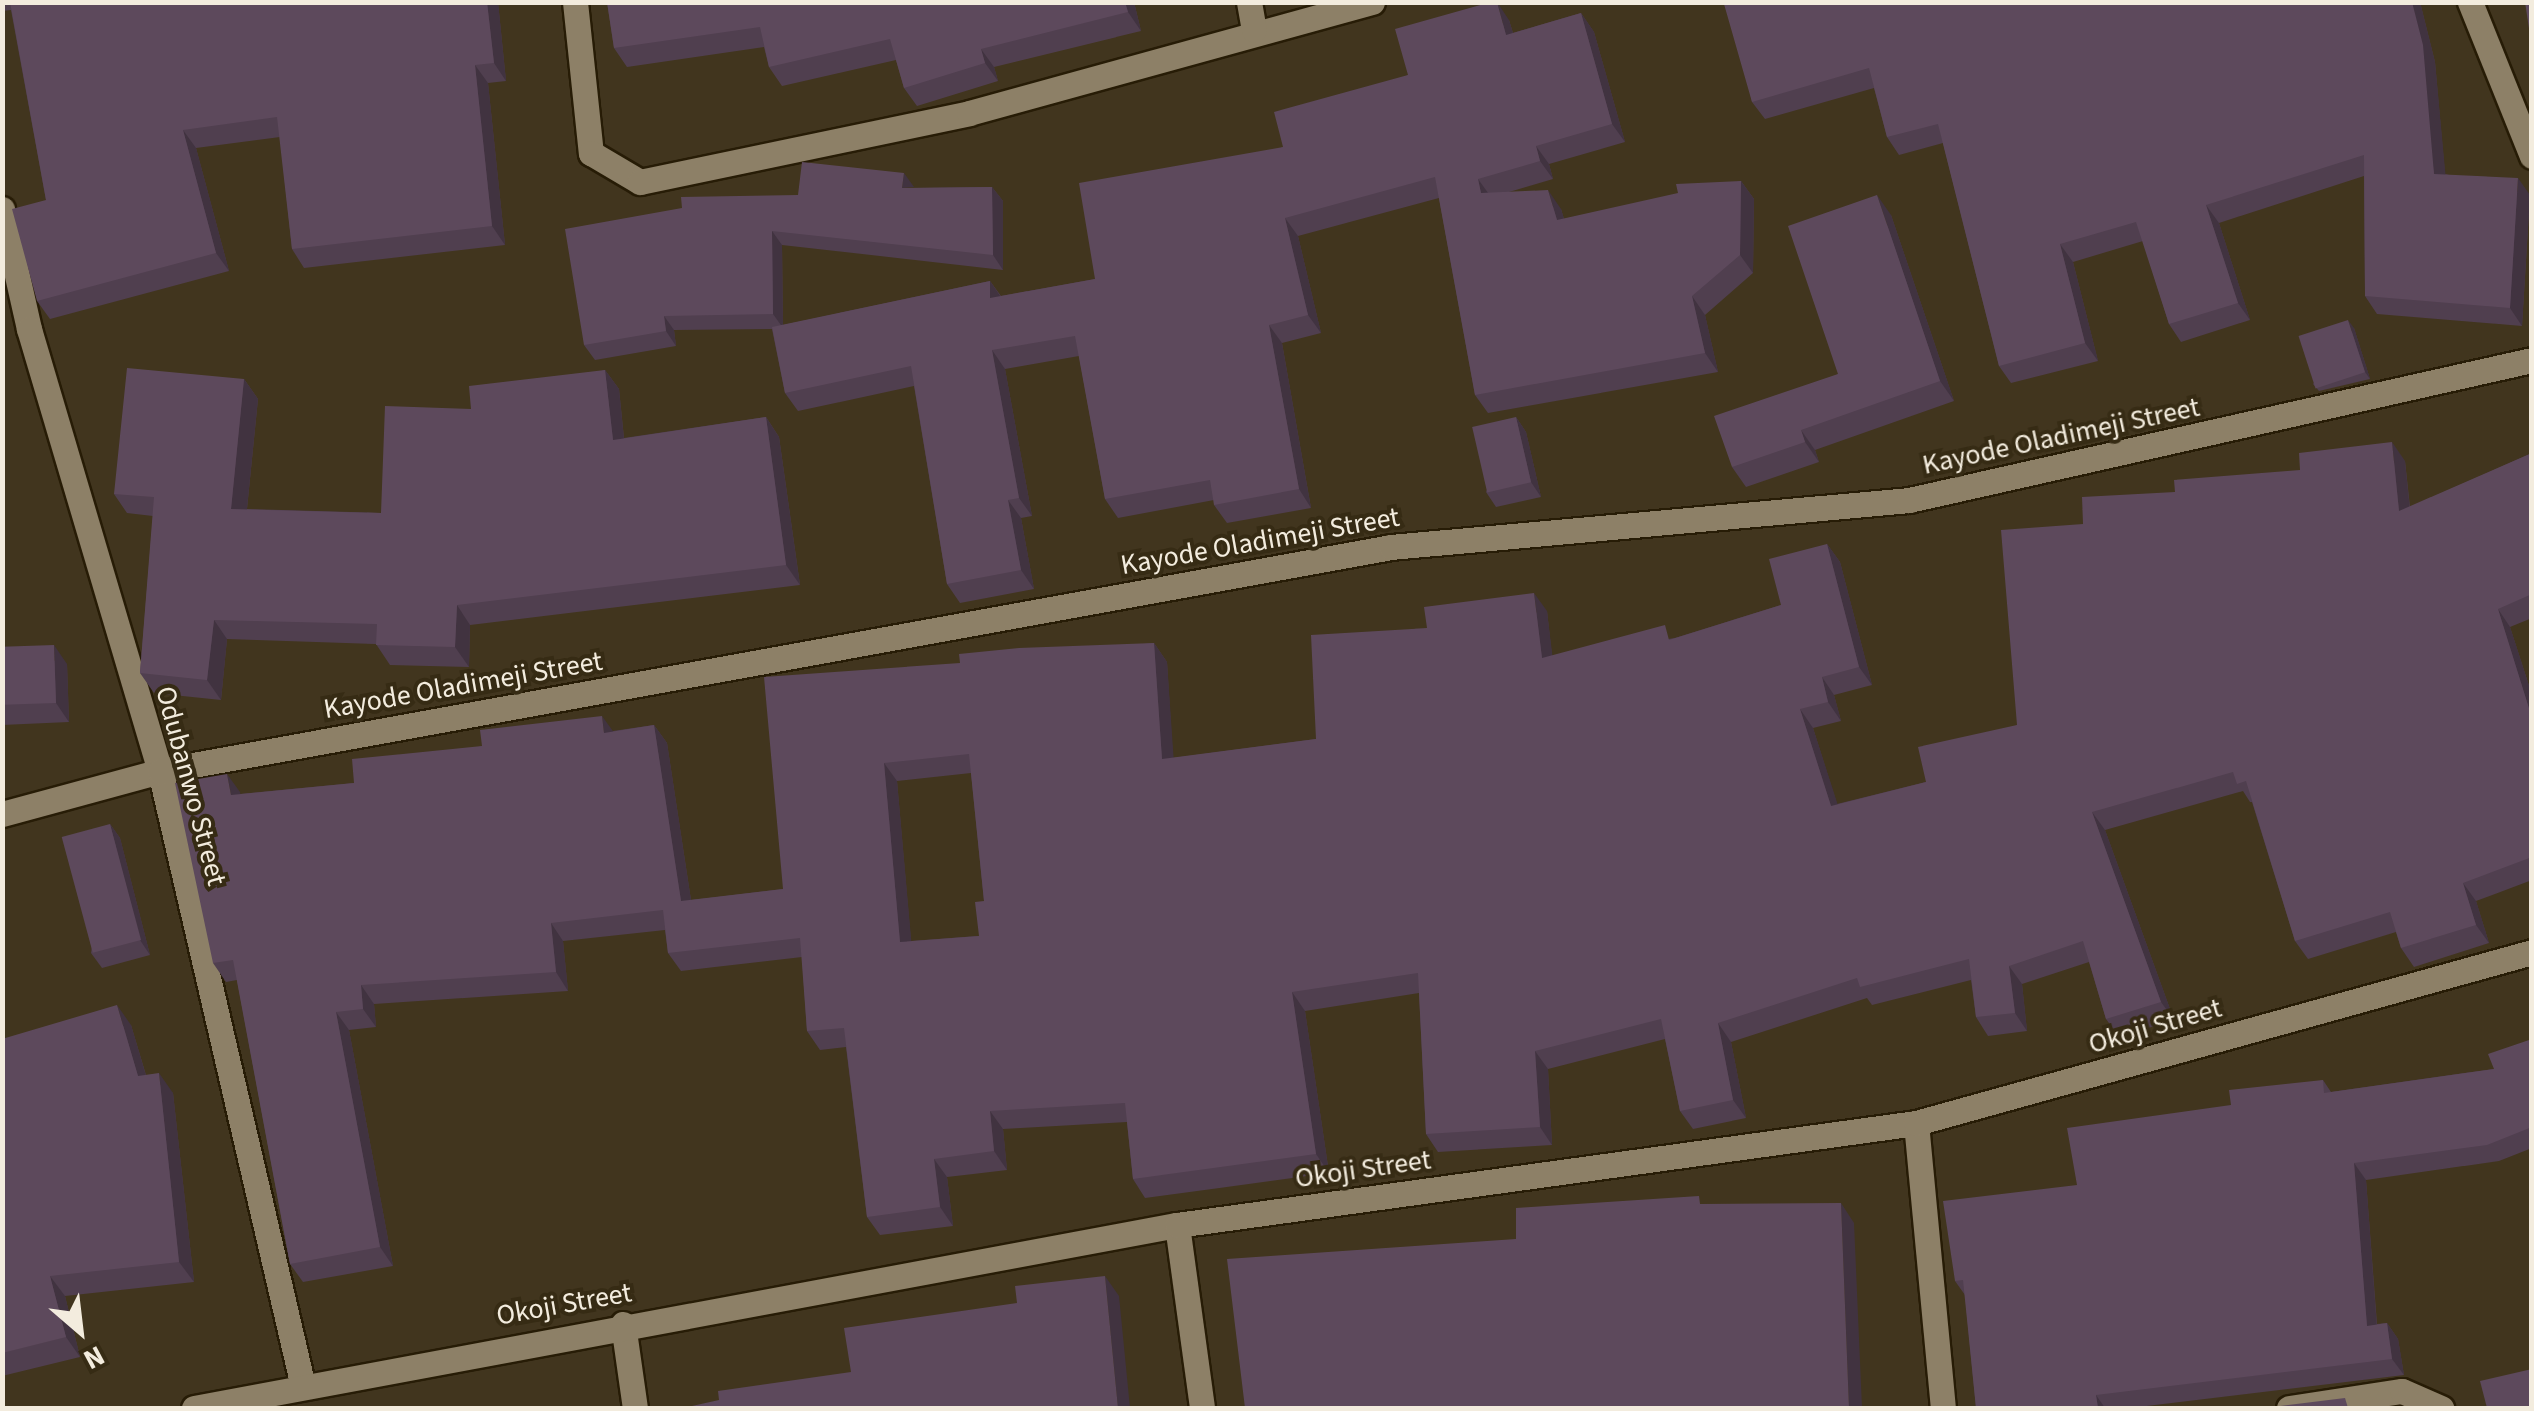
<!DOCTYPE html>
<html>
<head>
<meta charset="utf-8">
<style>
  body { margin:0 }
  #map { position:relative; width:2534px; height:1411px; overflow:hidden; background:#41351e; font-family:"Source Sans 3",sans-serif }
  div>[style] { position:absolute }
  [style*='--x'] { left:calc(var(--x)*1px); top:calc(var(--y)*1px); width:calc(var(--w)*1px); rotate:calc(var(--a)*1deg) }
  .roads { filter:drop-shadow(2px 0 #271c06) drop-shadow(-2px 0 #271c06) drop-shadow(0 2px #271c06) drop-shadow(0 -2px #271c06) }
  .street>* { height:25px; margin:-12.5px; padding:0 12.5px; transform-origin:12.5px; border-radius:12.5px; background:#8d8067 }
  .wall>* { inset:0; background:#503f4f }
  .shaded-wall>* { inset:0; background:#413340 }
  .building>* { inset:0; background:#5d495c; transform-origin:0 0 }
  span { translate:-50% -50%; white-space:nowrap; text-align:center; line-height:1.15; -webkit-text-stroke:8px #362b14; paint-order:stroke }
  .street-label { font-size:28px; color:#f3ecde }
  .frame { position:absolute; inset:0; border:5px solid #f3ecde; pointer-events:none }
  .north { position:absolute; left:30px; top:1281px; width:100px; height:100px; -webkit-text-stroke:8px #362b14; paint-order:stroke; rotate:152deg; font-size:28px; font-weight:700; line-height:40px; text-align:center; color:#f3ecde }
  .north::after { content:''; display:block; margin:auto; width:35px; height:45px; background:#f3ecde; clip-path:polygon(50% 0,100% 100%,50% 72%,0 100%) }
</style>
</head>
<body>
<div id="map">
  <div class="roads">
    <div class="street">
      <div style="--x:575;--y:2;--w:152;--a:84"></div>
      <div style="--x:591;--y:153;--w:57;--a:30.6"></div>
      <div style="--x:640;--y:182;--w:336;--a:-11.8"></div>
      <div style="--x:969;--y:113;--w:418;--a:-15.4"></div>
      <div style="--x:1249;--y:2;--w:28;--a:80"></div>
      <div style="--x:2470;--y:2;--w:166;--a:68.1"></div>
      <div style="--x:2;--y:209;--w:123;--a:77.3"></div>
      <div style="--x:29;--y:329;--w:461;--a:73.5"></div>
      <div style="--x:160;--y:771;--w:627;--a:76.92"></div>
      <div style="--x:2;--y:814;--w:164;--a:-15.2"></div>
      <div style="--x:160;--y:771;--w:1251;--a:-10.31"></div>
      <div style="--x:1391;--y:547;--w:520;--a:-5.18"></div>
      <div style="--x:1909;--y:500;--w:639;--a:-12.67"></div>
      <div style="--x:1916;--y:1123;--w:286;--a:84.6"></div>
      <div style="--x:1177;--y:1225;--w:185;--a:82.2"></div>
      <div style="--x:623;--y:1324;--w:85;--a:81.9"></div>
      <div style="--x:194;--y:1408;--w:1000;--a:-10.55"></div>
      <div style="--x:1177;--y:1225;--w:746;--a:-7.86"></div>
      <div style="--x:1916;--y:1123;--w:639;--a:-15.51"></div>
      <div style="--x:2289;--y:1408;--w:114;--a:-8.6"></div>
      <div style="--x:2402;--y:1391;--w:43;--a:23.6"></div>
    </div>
  </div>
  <div class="wall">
    <div style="clip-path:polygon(2px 2px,498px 2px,506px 81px,488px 83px,505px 245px,304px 268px,292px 249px,280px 137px,196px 148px,229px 271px,50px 319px,37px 301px,46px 200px,11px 10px,2px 11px)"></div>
    <div style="clip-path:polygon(607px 2px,1134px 2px,1141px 31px,994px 67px,998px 81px,917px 106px,904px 88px,896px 60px,782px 86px,769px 67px,764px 47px,627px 67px,614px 48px)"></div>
    <div style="clip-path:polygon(1731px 2px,2420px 2px,2435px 62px,2445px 174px,2530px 195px,2522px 326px,2377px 314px,2365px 296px,2364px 176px,2219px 223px,2250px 320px,2181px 342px,2169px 324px,2143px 241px,2073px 262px,2098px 361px,2011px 383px,1999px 366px,1943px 143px,1899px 155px,1887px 137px,1874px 88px,1765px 119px,1752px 102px)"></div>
    <div style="clip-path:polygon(1581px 13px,1594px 32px,1625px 142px,1549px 164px,1553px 179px,1509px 192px,1561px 209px,1564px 219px,1741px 181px,1754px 199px,1753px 273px,1705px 315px,1718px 372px,1488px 413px,1475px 395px,1439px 198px,1298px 236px,1321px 333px,1282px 343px,1311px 508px,1227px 523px,1214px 505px,1214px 500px,1118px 518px,1105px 499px,1079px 356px,1005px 369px,1032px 516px,1021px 518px,1034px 589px,960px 603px,947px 584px,914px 386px,798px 411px,785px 393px,772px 329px,674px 330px,676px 346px,595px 360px,584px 345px,798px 195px,914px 188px,992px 187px,1003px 201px,1003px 270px,782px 245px,783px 325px,990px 281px,1001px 296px,1095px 279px,1283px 147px,1408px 75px,1509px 20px,1513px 33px)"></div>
    <div style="clip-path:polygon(1891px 215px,1954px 401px,1815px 450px,1819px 462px,1746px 487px,1732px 467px,1838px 374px)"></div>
    <div style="clip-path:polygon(2354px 328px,2370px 379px,2319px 391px,2313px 384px)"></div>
    <div style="clip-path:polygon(605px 370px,619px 389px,624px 438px,766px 417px,779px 437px,800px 585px,470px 625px,469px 667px,390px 665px,376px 644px,227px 639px,221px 700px,154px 693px,140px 673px,153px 516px,127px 513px,114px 494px,244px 379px,258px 399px,247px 509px,381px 513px,471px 409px)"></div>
    <div style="clip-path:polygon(1516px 417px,1526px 432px,1541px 497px,1496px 507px,1486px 492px)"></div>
    <div style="clip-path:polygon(evenodd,2532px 453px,2532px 618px,2510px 627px,2532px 695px,2532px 880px,2476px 901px,2489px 943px,2414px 967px,2401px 948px,2396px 932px,2308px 959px,2295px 941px,2252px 802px,2250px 802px,2243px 791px,2105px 830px,2174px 1020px,2119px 1037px,2106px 1019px,2089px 962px,2022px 984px,2027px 1031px,1988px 1036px,1976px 1017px,1971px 980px,1872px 1005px,1867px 998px,1731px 1042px,1746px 1118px,1693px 1129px,1680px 1111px,1665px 1039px,1548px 1069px,1552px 1145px,1438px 1152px,1426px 1134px,1419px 993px,1305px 1011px,1329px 1173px,1145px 1198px,1133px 1179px,1127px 1122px,1003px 1129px,1007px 1170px,947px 1177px,953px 1226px,880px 1235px,867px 1217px,846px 1047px,820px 1050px,807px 1031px,802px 957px,681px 971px,668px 953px,665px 930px,563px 941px,568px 991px,374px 1004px,376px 1027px,349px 1030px,393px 1266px,303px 1282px,290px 1264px,237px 980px,226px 982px,213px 963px,240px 792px,240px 794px,354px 783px,482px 746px,613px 731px,654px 725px,667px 743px,691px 900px,783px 889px,960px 663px,1154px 643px,1167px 662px,1173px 758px,1316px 739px,1427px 628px,1547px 611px,1552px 656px,1675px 638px,1781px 605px,1827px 544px,1840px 562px,1872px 685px,1834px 695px,1841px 721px,1813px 728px,1837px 804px,1926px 782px,2017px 725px,2083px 524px,2175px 492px,2405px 461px,2410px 507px,2532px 453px,971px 773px,984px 901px,979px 936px,911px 941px,897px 781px,971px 773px)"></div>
    <div style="clip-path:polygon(2px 647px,67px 664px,69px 722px,2px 725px)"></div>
    <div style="clip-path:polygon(110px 824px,120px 838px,150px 955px,102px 968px,91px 953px)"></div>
    <div style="clip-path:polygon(131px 1025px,146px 1075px,173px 1093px,194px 1282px,65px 1296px,80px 1357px,2px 1376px,2px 1039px)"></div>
    <div style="clip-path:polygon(2532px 1039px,2532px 1148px,2499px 1161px,2366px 1180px,2377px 1324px,2387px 1323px,2398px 1339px,2404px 1375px,2130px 1408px,1976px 1408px,1965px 1295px,1955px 1281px,2231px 1105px,2323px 1080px,2331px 1092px,2494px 1069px)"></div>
  </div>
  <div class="shaded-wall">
    <div style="clip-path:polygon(487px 2px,498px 2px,506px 81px,494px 63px)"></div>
    <div style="clip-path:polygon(1125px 2px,1134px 2px,1141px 31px,1128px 12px)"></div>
    <div style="clip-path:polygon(1497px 2px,1509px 20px,1519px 53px,1506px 35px)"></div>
    <div style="clip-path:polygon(2412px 2px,2420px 2px,2435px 62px,2447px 191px,2434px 174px)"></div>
    <div style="clip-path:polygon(1581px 13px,1594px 32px,1625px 142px,1612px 124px)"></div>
    <div style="clip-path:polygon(981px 49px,994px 67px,998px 81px,985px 63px)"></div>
    <div style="clip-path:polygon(475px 65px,488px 83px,505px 245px,492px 226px)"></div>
    <div style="clip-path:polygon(183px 130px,196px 148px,229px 271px,216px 253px)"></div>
    <div style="clip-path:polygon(1536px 146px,1549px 164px,1553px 179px,1540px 161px)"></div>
    <div style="clip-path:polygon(904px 173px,914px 187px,902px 188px)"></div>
    <div style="clip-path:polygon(2518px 178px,2530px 195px,2522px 326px,2510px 308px)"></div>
    <div style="clip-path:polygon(1478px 179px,1491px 197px,1481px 193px)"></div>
    <div style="clip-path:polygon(1741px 181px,1754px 199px,1753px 273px,1740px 255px)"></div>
    <div style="clip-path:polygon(992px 187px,1003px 201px,1003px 270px,993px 255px)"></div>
    <div style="clip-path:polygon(1548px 190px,1561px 209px,1570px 239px,1557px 220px)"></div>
    <div style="clip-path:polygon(1877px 195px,1891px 215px,1954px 401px,1940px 381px)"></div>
    <div style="clip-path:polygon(2206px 205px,2219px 223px,2250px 320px,2238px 303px)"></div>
    <div style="clip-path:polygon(1285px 218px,1298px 236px,1321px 333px,1308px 315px)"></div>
    <div style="clip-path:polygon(772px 231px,782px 245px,783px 328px,773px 314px)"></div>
    <div style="clip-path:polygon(2060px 244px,2073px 262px,2098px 361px,2085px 343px)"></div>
    <div style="clip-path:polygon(990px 281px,1003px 300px,990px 298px)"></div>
    <div style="clip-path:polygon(1692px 296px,1705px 315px,1718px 372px,1705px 353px)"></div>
    <div style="clip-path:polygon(664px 316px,674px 330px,676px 346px,666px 331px)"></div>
    <div style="clip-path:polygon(2348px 320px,2354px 328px,2370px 379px,2365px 372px)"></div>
    <div style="clip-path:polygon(1269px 325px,1282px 343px,1311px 508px,1299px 489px)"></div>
    <div style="clip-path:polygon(992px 350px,1005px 369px,1032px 516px,1019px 498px)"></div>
    <div style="clip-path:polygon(605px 370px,619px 389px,626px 459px,613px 440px)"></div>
    <div style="clip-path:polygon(244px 379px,258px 399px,245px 528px,231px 509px)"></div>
    <div style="clip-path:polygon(766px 417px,779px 437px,800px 585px,786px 565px)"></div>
    <div style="clip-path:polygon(1516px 417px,1526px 432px,1541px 497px,1531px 482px)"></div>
    <div style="clip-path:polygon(1801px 430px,1815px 450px,1819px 462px,1805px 442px)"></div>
    <div style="clip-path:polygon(2392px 442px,2405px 461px,2412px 530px,2399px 511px)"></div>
    <div style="clip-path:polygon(1008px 500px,1021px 518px,1034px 589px,1021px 570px)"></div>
    <div style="clip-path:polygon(1827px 544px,1840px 562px,1872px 685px,1859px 667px)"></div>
    <div style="clip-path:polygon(1534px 593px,1547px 611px,1555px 677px,1542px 658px)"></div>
    <div style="clip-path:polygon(457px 605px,470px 625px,469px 667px,455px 647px)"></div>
    <div style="clip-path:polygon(2498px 609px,2510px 627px,2532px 695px,2532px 718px)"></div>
    <div style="clip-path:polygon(214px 620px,227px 639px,221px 700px,207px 680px)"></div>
    <div style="clip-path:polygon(1154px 643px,1167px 662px,1175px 778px,1162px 759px)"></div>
    <div style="clip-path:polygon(54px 645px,67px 664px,69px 722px,56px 703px)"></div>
    <div style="clip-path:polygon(1822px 677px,1834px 695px,1841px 721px,1828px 702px)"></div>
    <div style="clip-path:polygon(1800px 709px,1813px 728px,1844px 824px,1831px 806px)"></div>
    <div style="clip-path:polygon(602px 716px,615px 734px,604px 733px)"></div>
    <div style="clip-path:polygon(654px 725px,667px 743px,694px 920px,681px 901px)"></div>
    <div style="clip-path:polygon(884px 763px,897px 781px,913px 960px,900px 942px)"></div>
    <div style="clip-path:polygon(227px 774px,240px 792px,244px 813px,231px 795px)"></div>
    <div style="clip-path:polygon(2092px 812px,2105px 830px,2174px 1020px,2161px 1002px)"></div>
    <div style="clip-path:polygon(110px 824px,120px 838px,150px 955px,140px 940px)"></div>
    <div style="clip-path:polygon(2463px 883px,2476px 901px,2489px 943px,2476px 925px)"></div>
    <div style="clip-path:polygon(551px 923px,563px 941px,568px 991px,556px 972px)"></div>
    <div style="clip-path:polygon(2009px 966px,2022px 984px,2027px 1031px,2015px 1013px)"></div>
    <div style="clip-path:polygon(361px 985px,374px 1004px,376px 1027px,363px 1009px)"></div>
    <div style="clip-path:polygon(1292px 992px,1305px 1011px,1329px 1173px,1316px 1154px)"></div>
    <div style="clip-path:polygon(117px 1005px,131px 1025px,152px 1096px,138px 1076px)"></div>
    <div style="clip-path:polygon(336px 1012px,349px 1030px,393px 1266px,380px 1247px)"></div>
    <div style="clip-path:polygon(1718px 1023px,1731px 1042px,1746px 1118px,1733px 1100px)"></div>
    <div style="clip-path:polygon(1535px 1051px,1548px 1069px,1552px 1145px,1540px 1127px)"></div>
    <div style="clip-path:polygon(159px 1073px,173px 1093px,194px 1282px,179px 1262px)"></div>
    <div style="clip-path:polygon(990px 1111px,1003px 1129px,1007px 1170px,994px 1151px)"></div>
    <div style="clip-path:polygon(934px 1159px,947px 1177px,953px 1226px,940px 1207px)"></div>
    <div style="clip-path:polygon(2354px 1163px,2366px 1180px,2378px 1342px,2367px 1326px)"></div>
    <div style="clip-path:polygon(1841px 1203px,1854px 1223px,1862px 1408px,1849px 1408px)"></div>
    <div style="clip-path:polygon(50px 1276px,65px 1296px,80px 1357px,66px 1337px)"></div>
    <div style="clip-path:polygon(1105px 1276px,1119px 1296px,1130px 1408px,1118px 1408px)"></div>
    <div style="clip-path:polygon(2387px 1323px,2398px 1339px,2404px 1375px,2392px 1359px)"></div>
    <div style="clip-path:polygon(2096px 1395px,2105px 1408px,2098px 1408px)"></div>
  </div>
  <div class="building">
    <div style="clip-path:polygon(10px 2px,487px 2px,494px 63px,475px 65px,492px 226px,292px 249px,277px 117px,183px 130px,216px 253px,37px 301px,12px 209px,46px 200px)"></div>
    <div style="clip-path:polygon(607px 2px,1125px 2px,1128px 12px,981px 49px,985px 63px,904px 88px,890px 39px,769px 67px,760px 27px,614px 48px)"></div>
    <div style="clip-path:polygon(1491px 2px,1497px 2px,1506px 35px,1581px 13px,1612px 124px,1536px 146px,1540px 161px,1478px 179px,1481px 193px,1548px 190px,1557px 220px,1678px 193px,1676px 184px,1741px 181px,1740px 255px,1692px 296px,1705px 353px,1475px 395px,1435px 177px,1285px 218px,1308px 315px,1269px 325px,1299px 489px,1214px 505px,1210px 480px,1105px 499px,1075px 336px,992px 350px,1019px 498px,1008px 500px,1021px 570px,947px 584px,911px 366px,785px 393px,772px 327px,990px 281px,990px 298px,1095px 279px,1079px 183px,1283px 147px,1274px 112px,1408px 75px,1395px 29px)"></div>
    <div style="clip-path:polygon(1731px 2px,2412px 2px,2423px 45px,2434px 174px,2518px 178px,2510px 308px,2365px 296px,2364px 155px,2206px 205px,2238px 303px,2169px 324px,2136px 222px,2060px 244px,2085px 343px,1999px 366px,1938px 124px,1887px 137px,1869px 68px,1752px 102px,1724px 4px)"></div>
    <div style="clip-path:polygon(2525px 2px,2532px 2px,2532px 34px,2530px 35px)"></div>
    <div style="clip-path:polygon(802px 162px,904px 173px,902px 188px,992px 187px,993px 255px,772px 231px,773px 314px,664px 316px,666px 331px,584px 345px,565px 229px,682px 208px,681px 197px,798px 195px)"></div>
    <div style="clip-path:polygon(1877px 195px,1940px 381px,1801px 430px,1805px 442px,1732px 467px,1714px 416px,1838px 374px,1788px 226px)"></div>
    <div style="left:2348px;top:320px;width:55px;height:52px;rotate:72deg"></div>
    <div style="clip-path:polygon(127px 368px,244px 379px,231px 509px,381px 513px,385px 406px,471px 409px,469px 386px,605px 370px,613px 440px,766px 417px,786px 565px,457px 605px,455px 647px,376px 645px,377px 624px,214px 620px,207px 680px,140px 673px,154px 497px,114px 494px)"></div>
    <div style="left:1516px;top:417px;width:67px;height:45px;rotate:77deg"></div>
    <div style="clip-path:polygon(evenodd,2392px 442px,2399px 511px,2532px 453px,2532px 594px,2498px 609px,2532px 718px,2532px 857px,2463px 883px,2476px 925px,2401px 948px,2390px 912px,2295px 941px,2246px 781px,2237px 784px,2233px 772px,2092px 812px,2161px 1002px,2106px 1019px,2083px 941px,2009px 966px,2015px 1013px,1976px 1017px,1969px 959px,1860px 987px,1857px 978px,1718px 1023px,1733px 1100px,1680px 1111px,1661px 1019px,1535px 1051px,1540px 1127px,1426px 1134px,1418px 973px,1292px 992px,1316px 1154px,1133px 1179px,1125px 1103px,990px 1111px,994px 1151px,934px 1159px,940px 1207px,867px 1217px,844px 1028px,807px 1031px,800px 938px,668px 953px,663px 910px,551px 923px,556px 972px,361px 985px,363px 1009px,336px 1012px,380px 1247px,290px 1264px,233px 960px,213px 963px,175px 783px,227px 774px,231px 795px,354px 783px,352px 759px,482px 746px,480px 730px,602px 716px,604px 733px,654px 725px,681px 901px,783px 889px,764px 677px,960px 663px,959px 654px,1019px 648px,1154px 643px,1162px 759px,1316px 739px,1311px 635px,1427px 628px,1424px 607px,1534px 593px,1542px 658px,1665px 625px,1669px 640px,1781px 605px,1769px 559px,1827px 544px,1859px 667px,1822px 677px,1828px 702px,1800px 709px,1831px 806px,1926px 782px,1918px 747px,2017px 725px,2001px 530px,2083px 524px,2082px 497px,2175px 492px,2174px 480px,2300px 470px,2299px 453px,2392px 442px,969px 754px,984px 901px,975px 902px,979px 936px,900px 942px,884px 763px,969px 754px)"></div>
    <div style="left:54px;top:645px;width:58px;height:52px;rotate:88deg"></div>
    <div style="left:110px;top:824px;width:120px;height:50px;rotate:75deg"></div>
    <div style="clip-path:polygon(117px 1005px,138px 1076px,159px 1073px,179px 1262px,50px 1276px,66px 1337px,2px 1353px,2px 1039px)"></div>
    <div style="clip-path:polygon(2532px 1039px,2532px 1127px,2487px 1145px,2354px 1163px,2367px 1326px,2387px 1323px,2392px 1359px,2096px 1395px,2098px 1408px,1976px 1408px,1963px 1280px,1955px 1281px,1943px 1201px,2077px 1185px,2067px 1128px,2231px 1105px,2229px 1090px,2323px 1080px,2324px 1093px,2494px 1069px,2488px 1054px)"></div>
    <div style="clip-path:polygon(1699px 1196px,1700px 1204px,1841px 1203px,1849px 1408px,1245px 1408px,1227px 1259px,1516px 1239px,1516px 1208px)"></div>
    <div style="clip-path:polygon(1105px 1276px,1118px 1408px,683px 1408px,719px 1400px,718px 1391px,851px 1372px,844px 1328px,1017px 1303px,1015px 1286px)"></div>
    <div style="clip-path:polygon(2532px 1369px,2532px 1408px,2487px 1408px,2480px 1381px)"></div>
    <div style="clip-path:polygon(2345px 1398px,2348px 1408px,2273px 1408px,2272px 1407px)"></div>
  </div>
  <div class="street-label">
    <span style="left:2061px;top:436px;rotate:-12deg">Kayode Oladimeji Street</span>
    <span style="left:1260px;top:541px;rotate:-10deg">Kayode Oladimeji Street</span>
    <span style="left:463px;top:685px;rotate:-10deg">Kayode Oladimeji Street</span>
    <span style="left:191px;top:786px;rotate:75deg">Odubanwo Street</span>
    <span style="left:2155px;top:1026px;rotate:-16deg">Okoji Street</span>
    <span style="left:1363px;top:1169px;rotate:-8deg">Okoji Street</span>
    <span style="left:564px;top:1304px;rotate:-10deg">Okoji Street</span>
  </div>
  <div class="frame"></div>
  <div class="north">N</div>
</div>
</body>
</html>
